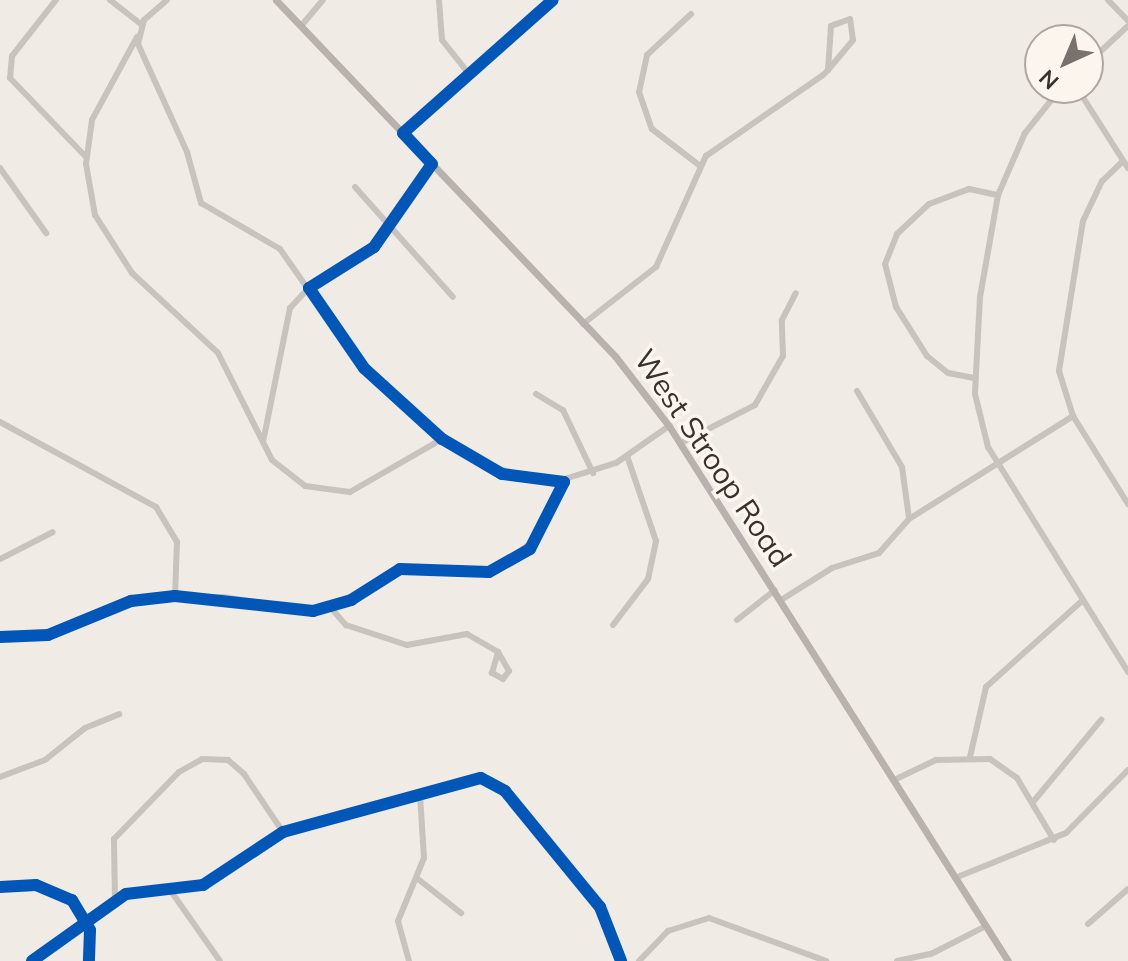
<!DOCTYPE html>
<html>
<head>
<meta charset="utf-8">
<style>
  body { margin:0 }
  #map { position:relative; width:1128px; height:961px; overflow:hidden; background:#f0ebe5; font-family:Mulish,sans-serif }
  div>[style] { position:absolute }
  [style*='--x'] { left:calc(var(--x)*1px); top:calc(var(--y)*1px); width:calc(var(--w)*1px); rotate:calc(var(--a)*1deg) }
  .minor>* { height:6px; margin:-3px; padding:0 3px; transform-origin:3px; border-radius:3px; background:#c9c3be }
  .major>* { height:7px; margin:-3.5px; padding:0 3.5px; transform-origin:3.5px; border-radius:3.5px; background:#b8b1ad }
  .cycleway>* { height:12px; margin:-6px; padding:0 6px; transform-origin:6px; border-radius:6px; background:#0057b8 }
  span { translate:-50% -50%; white-space:nowrap; text-align:center; line-height:1.15; -webkit-text-stroke:7px #fbf5ee; paint-order:stroke }
  .street-label { font-size:30px; color:#3b302b }
  .north { position:absolute; left:1024px; top:24px; width:80px; height:80px; box-sizing:border-box; background:#fbf5ee; border:2px solid #aea6a0; border-radius:50%; rotate:224deg; font-size:22px; font-weight:700; line-height:32px; text-align:center; color:#3b302b }
  .north::after { content:''; display:block; margin:auto; width:28px; height:36px; background:#7a716c; clip-path:polygon(50% 0,100% 100%,50% 72%,0 100%) }
</style>
</head>
<body>
<div id="map">
  <div class="minor">
    <div style="--x:56;--y:0;--w:71;--a:128.2"></div>
    <div style="--x:12;--y:56;--w:22;--a:95"></div>
    <div style="--x:10;--y:78;--w:110;--a:46.1"></div>
    <div style="--x:110;--y:0;--w:41;--a:38"></div>
    <div style="--x:167;--y:0;--w:30;--a:139"></div>
    <div style="--x:144;--y:20;--w:25;--a:104"></div>
    <div style="--x:138;--y:44;--w:119;--a:65.6"></div>
    <div style="--x:187;--y:152;--w:53;--a:74.6"></div>
    <div style="--x:201;--y:203;--w:91;--a:30.2"></div>
    <div style="--x:280;--y:249;--w:126;--a:55"></div>
    <div style="--x:352;--y:352;--w:91;--a:46.3"></div>
    <div style="--x:415;--y:418;--w:85;--a:34.4"></div>
    <div style="--x:485;--y:466;--w:72;--a:12.9"></div>
    <div style="--x:555;--y:482;--w:64;--a:-17.3"></div>
    <div style="--x:616;--y:463;--w:65;--a:-34.9"></div>
    <div style="--x:439;--y:0;--w:40;--a:85.7"></div>
    <div style="--x:442;--y:40;--w:43;--a:51.5"></div>
    <div style="--x:1108;--y:0;--w:29;--a:46"></div>
    <div style="--x:691;--y:14;--w:60;--a:137"></div>
    <div style="--x:647;--y:55;--w:38;--a:102"></div>
    <div style="--x:639;--y:92;--w:39;--a:71"></div>
    <div style="--x:652;--y:129;--w:61;--a:37.6"></div>
    <div style="--x:301;--y:26;--w:34;--a:-50"></div>
    <div style="--x:137;--y:37;--w:94;--a:118.5"></div>
    <div style="--x:92;--y:120;--w:44;--a:97.8"></div>
    <div style="--x:86;--y:164;--w:52;--a:80"></div>
    <div style="--x:95;--y:215;--w:69;--a:57.5"></div>
    <div style="--x:132;--y:273;--w:117;--a:42.9"></div>
    <div style="--x:218;--y:353;--w:120;--a:63.2"></div>
    <div style="--x:272;--y:460;--w:42;--a:38.2"></div>
    <div style="--x:305;--y:486;--w:45;--a:7.6"></div>
    <div style="--x:350;--y:492;--w:106;--a:-29.9"></div>
    <div style="--x:1088;--y:63;--w:54;--a:-42.8"></div>
    <div style="--x:1061;--y:88;--w:58;--a:128.7"></div>
    <div style="--x:1025;--y:133;--w:68;--a:113.5"></div>
    <div style="--x:998;--y:195;--w:104;--a:100"></div>
    <div style="--x:980;--y:297;--w:97;--a:93"></div>
    <div style="--x:975;--y:394;--w:55;--a:76.2"></div>
    <div style="--x:988;--y:447;--w:265;--a:58.1"></div>
    <div style="--x:1077;--y:88;--w:95;--a:57.5"></div>
    <div style="--x:403;--y:133;--w:200;--a:-41.6"></div>
    <div style="--x:1123;--y:161;--w:29;--a:136"></div>
    <div style="--x:1102;--y:181;--w:44;--a:115.4"></div>
    <div style="--x:1083;--y:221;--w:152;--a:99.1"></div>
    <div style="--x:1059;--y:371;--w:47;--a:72.7"></div>
    <div style="--x:1073;--y:416;--w:104;--a:58"></div>
    <div style="--x:0;--y:168;--w:80;--a:54.7"></div>
    <div style="--x:355;--y:187;--w:147;--a:48.3"></div>
    <div style="--x:583;--y:324;--w:93;--a:-38"></div>
    <div style="--x:656;--y:267;--w:122;--a:-65.8"></div>
    <div style="--x:706;--y:156;--w:142;--a:-34.7"></div>
    <div style="--x:823;--y:75;--w:7;--a:-45"></div>
    <div style="--x:828;--y:70;--w:39;--a:-50"></div>
    <div style="--x:853;--y:40;--w:21;--a:-98"></div>
    <div style="--x:850;--y:19;--w:20;--a:160"></div>
    <div style="--x:831;--y:26;--w:44;--a:93.9"></div>
    <div style="--x:974;--y:378;--w:26;--a:-169"></div>
    <div style="--x:948;--y:373;--w:27;--a:-141"></div>
    <div style="--x:927;--y:356;--w:58;--a:-122.3"></div>
    <div style="--x:896;--y:307;--w:44;--a:-104.3"></div>
    <div style="--x:885;--y:264;--w:32;--a:-68"></div>
    <div style="--x:897;--y:234;--w:44;--a:-43.2"></div>
    <div style="--x:929;--y:204;--w:43;--a:-20.6"></div>
    <div style="--x:969;--y:189;--w:30;--a:12"></div>
    <div style="--x:857;--y:391;--w:88;--a:59.4"></div>
    <div style="--x:902;--y:467;--w:51;--a:82.2"></div>
    <div style="--x:536;--y:394;--w:31;--a:31"></div>
    <div style="--x:563;--y:410;--w:70;--a:64.5"></div>
    <div style="--x:0;--y:422;--w:178;--a:28.6"></div>
    <div style="--x:156;--y:507;--w:41;--a:59"></div>
    <div style="--x:177;--y:542;--w:54;--a:92.1"></div>
    <div style="--x:263;--y:442;--w:137;--a:-78.6"></div>
    <div style="--x:290;--y:308;--w:34;--a:-47"></div>
    <div style="--x:313;--y:283;--w:71;--a:-30.5"></div>
    <div style="--x:374;--y:247;--w:101;--a:-55.1"></div>
    <div style="--x:681;--y:443;--w:83;--a:-27.2"></div>
    <div style="--x:755;--y:405;--w:56;--a:-60.3"></div>
    <div style="--x:783;--y:356;--w:36;--a:-92"></div>
    <div style="--x:782;--y:320;--w:30;--a:-63"></div>
    <div style="--x:0;--y:559;--w:59;--a:-27"></div>
    <div style="--x:781;--y:600;--w:60;--a:-32.1"></div>
    <div style="--x:832;--y:568;--w:49;--a:-17.7"></div>
    <div style="--x:879;--y:553;--w:45;--a:-48.6"></div>
    <div style="--x:909;--y:519;--w:194;--a:-32.1"></div>
    <div style="--x:331;--y:608;--w:23;--a:49"></div>
    <div style="--x:346;--y:625;--w:64;--a:18.2"></div>
    <div style="--x:407;--y:645;--w:61;--a:-10.4"></div>
    <div style="--x:467;--y:634;--w:36;--a:30"></div>
    <div style="--x:737;--y:620;--w:48;--a:-38.3"></div>
    <div style="--x:613;--y:625;--w:58;--a:-52.7"></div>
    <div style="--x:648;--y:579;--w:39;--a:-78"></div>
    <div style="--x:656;--y:541;--w:90;--a:-108.8"></div>
    <div style="--x:0;--y:637;--w:48;--a:-2.4"></div>
    <div style="--x:48;--y:635;--w:97;--a:-21.8"></div>
    <div style="--x:138;--y:599;--w:85;--a:-1.3"></div>
    <div style="--x:223;--y:597;--w:91;--a:8.8"></div>
    <div style="--x:313;--y:611;--w:40;--a:-16"></div>
    <div style="--x:351;--y:600;--w:58;--a:-32.3"></div>
    <div style="--x:400;--y:569;--w:93;--a:1.2"></div>
    <div style="--x:493;--y:571;--w:57;--a:-36.5"></div>
    <div style="--x:539;--y:537;--w:60;--a:-65.6"></div>
    <div style="--x:498;--y:652;--w:22;--a:60"></div>
    <div style="--x:509;--y:671;--w:10;--a:127"></div>
    <div style="--x:503;--y:679;--w:13;--a:-151"></div>
    <div style="--x:492;--y:673;--w:22;--a:-74"></div>
    <div style="--x:970;--y:757;--w:72;--a:-77.1"></div>
    <div style="--x:986;--y:687;--w:130;--a:-41.9"></div>
    <div style="--x:0;--y:777;--w:48;--a:-20.7"></div>
    <div style="--x:45;--y:760;--w:51;--a:-38.7"></div>
    <div style="--x:85;--y:728;--w:37;--a:-22"></div>
    <div style="--x:894;--y:780;--w:47;--a:-25.5"></div>
    <div style="--x:936;--y:760;--w:54;--a:-1.1"></div>
    <div style="--x:990;--y:759;--w:33;--a:35"></div>
    <div style="--x:1017;--y:778;--w:72;--a:59.2"></div>
    <div style="--x:1033;--y:802;--w:107;--a:-50.3"></div>
    <div style="--x:955;--y:878;--w:120;--a:-22.1"></div>
    <div style="--x:1066;--y:833;--w:88;--a:-45.5"></div>
    <div style="--x:418;--y:879;--w:55;--a:38.3"></div>
    <div style="--x:0;--y:887;--w:36;--a:-3"></div>
    <div style="--x:36;--y:885;--w:39;--a:23"></div>
    <div style="--x:72;--y:900;--w:35;--a:59"></div>
    <div style="--x:90;--y:930;--w:31;--a:92"></div>
    <div style="--x:168;--y:887;--w:90;--a:54.9"></div>
    <div style="--x:115;--y:899;--w:60;--a:-91"></div>
    <div style="--x:114;--y:839;--w:93;--a:-45.9"></div>
    <div style="--x:179;--y:772;--w:26;--a:-29"></div>
    <div style="--x:202;--y:759;--w:26;--a:2"></div>
    <div style="--x:228;--y:760;--w:21;--a:41"></div>
    <div style="--x:244;--y:774;--w:70;--a:56.1"></div>
    <div style="--x:1088;--y:924;--w:53;--a:-41.2"></div>
    <div style="--x:32;--y:961;--w:115;--a:-35.5"></div>
    <div style="--x:126;--y:894;--w:78;--a:-6.7"></div>
    <div style="--x:203;--y:885;--w:96;--a:-33.5"></div>
    <div style="--x:283;--y:832;--w:205;--a:-15.3"></div>
    <div style="--x:481;--y:778;--w:27;--a:28"></div>
    <div style="--x:505;--y:791;--w:150;--a:50.7"></div>
    <div style="--x:600;--y:907;--w:58;--a:68.7"></div>
    <div style="--x:409;--y:961;--w:41;--a:-105.4"></div>
    <div style="--x:398;--y:921;--w:68;--a:-67.6"></div>
    <div style="--x:424;--y:858;--w:63;--a:-93.6"></div>
    <div style="--x:639;--y:961;--w:42;--a:-46"></div>
    <div style="--x:668;--y:931;--w:43;--a:-17.6"></div>
    <div style="--x:709;--y:918;--w:125;--a:20.2"></div>
    <div style="--x:897;--y:961;--w:35;--a:-12"></div>
    <div style="--x:931;--y:954;--w:62;--a:-27"></div>
  </div>
  <div class="major">
    <div style="--x:276;--y:0;--w:492;--a:46.4"></div>
    <div style="--x:615;--y:356;--w:88;--a:52.4"></div>
    <div style="--x:669;--y:426;--w:633;--a:57.64"></div>
  </div>
  <div class="cycleway">
    <div style="--x:0;--y:637;--w:48;--a:-2.4"></div>
    <div style="--x:48;--y:635;--w:90;--a:-22.3"></div>
    <div style="--x:131;--y:601;--w:44;--a:-6.5"></div>
    <div style="--x:175;--y:596;--w:139;--a:6.2"></div>
    <div style="--x:313;--y:611;--w:40;--a:-16"></div>
    <div style="--x:351;--y:600;--w:58;--a:-32.3"></div>
    <div style="--x:400;--y:569;--w:89;--a:1.9"></div>
    <div style="--x:489;--y:572;--w:47;--a:-29.3"></div>
    <div style="--x:530;--y:549;--w:75;--a:-63.1"></div>
    <div style="--x:564;--y:482;--w:63;--a:-172.6"></div>
    <div style="--x:502;--y:474;--w:69;--a:-149.7"></div>
    <div style="--x:442;--y:439;--w:105;--a:-137.7"></div>
    <div style="--x:364;--y:368;--w:97;--a:-124.5"></div>
    <div style="--x:309;--y:288;--w:77;--a:-32.2"></div>
    <div style="--x:374;--y:247;--w:101;--a:-55.1"></div>
    <div style="--x:432;--y:164;--w:42;--a:-133.1"></div>
    <div style="--x:403;--y:133;--w:200;--a:-41.6"></div>
    <div style="--x:0;--y:887;--w:36;--a:-3"></div>
    <div style="--x:36;--y:885;--w:39;--a:23"></div>
    <div style="--x:72;--y:900;--w:35;--a:59"></div>
    <div style="--x:90;--y:930;--w:31;--a:92"></div>
    <div style="--x:32;--y:961;--w:115;--a:-35.5"></div>
    <div style="--x:126;--y:894;--w:78;--a:-6.7"></div>
    <div style="--x:203;--y:885;--w:96;--a:-33.5"></div>
    <div style="--x:283;--y:832;--w:205;--a:-15.3"></div>
    <div style="--x:481;--y:778;--w:27;--a:28"></div>
    <div style="--x:505;--y:791;--w:150;--a:50.7"></div>
    <div style="--x:600;--y:907;--w:58;--a:68.7"></div>
  </div>
  <div class="street-label">
    <span style="left:713px;top:458px;rotate:56deg">West Stroop Road</span>
  </div>
  <div class="north">N</div>
</div>
</body>
</html>
